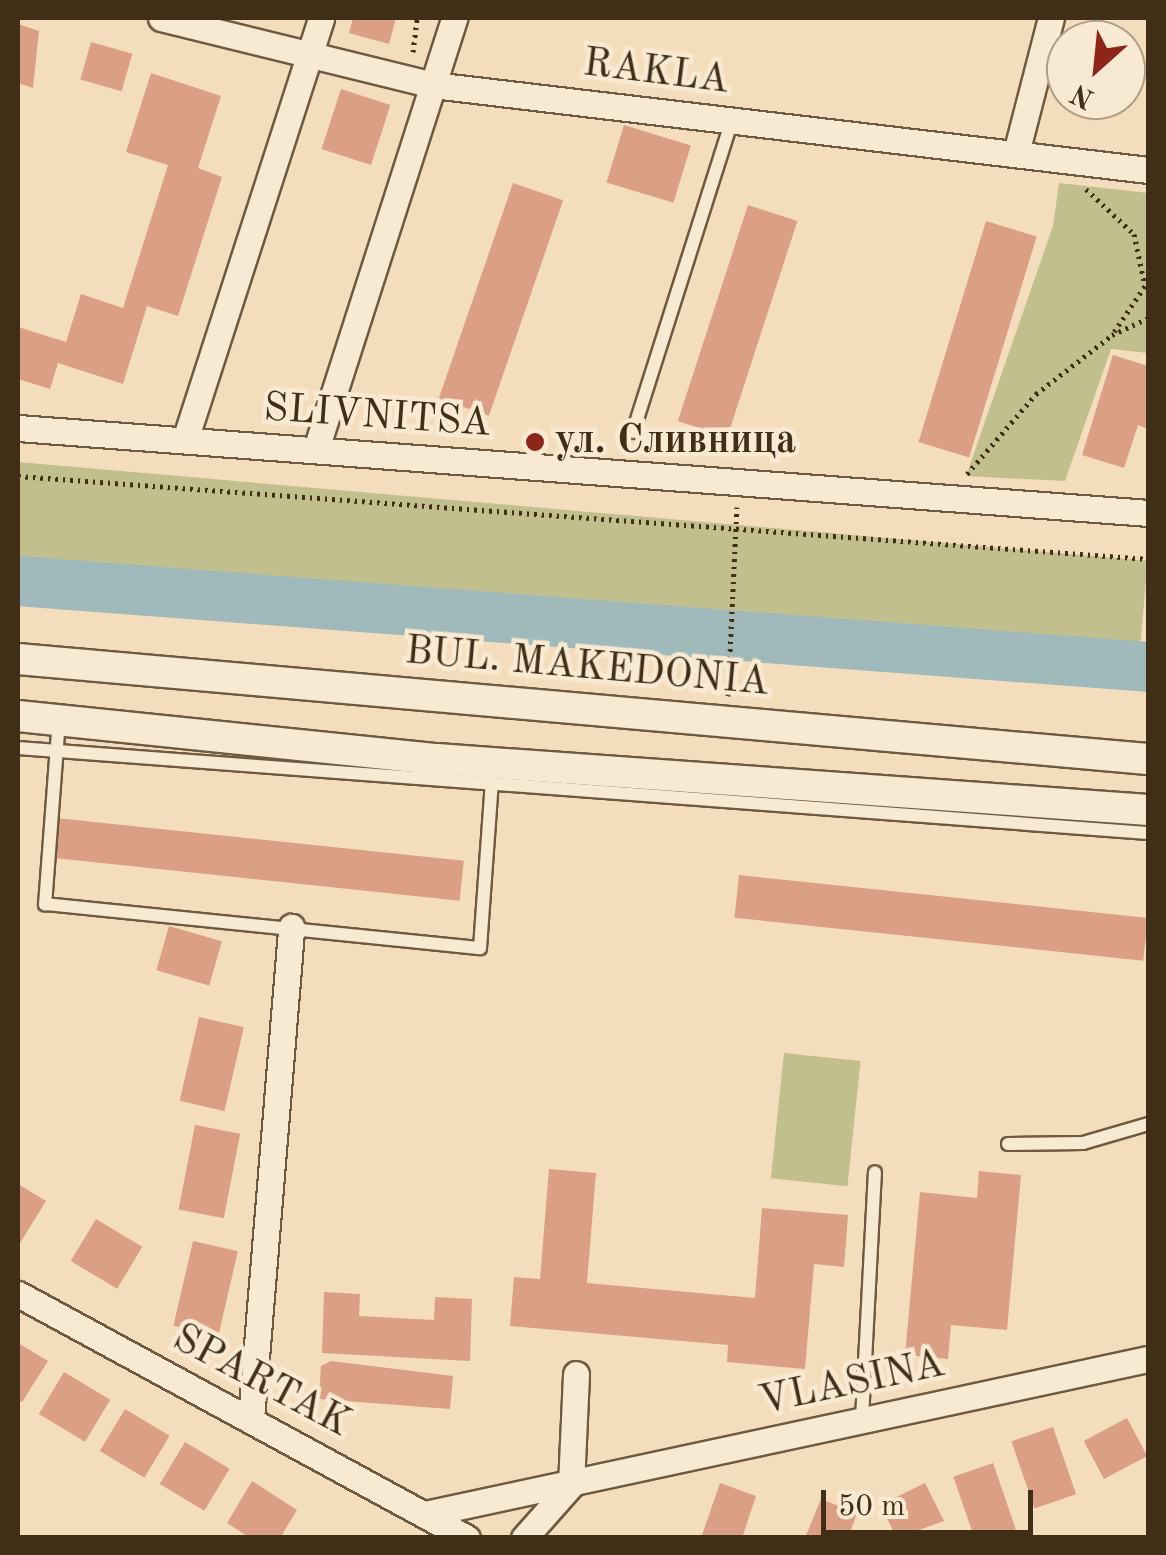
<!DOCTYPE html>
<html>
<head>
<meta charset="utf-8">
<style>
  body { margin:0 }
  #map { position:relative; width:1166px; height:1555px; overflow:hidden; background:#f4ddbc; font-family:"Old Standard TT",serif }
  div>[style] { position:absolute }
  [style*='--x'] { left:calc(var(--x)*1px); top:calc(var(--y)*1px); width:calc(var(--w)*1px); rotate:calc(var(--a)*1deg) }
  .green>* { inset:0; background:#c1bf8d; transform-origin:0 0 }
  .river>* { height:50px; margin:-25px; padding:0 25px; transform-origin:25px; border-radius:25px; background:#a0babb }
  .building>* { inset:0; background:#db9f85; transform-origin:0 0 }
  .path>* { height:5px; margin-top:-2.5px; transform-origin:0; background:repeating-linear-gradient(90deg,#402e17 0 2.5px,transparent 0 7.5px) }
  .roads { filter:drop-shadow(2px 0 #6d5a40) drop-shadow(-2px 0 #6d5a40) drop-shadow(0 2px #6d5a40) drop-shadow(0 -2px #6d5a40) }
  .service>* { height:12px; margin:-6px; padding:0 6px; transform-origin:6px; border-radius:6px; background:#f8e9d3 }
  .minor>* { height:25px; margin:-12.5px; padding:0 12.5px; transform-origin:12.5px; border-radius:12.5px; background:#f8e9d3 }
  .tertiary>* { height:30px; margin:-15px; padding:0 15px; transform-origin:15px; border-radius:15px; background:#f8e9d3 }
  .dots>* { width:28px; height:28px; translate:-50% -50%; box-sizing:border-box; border:5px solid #f8e9d3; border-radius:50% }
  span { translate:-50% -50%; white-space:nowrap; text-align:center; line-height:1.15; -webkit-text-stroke:9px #f8e9d3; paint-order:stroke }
  .street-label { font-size:40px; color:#402e17 }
  .poi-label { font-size:40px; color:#402e17; font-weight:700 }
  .left { translate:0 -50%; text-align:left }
  .frame { position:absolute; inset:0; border:20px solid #402e17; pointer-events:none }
  .north { position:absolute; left:1046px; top:20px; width:100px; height:100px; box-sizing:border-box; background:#f8e9d3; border:2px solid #ae9e88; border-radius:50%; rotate:207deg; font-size:28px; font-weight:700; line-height:40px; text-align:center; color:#402e17 }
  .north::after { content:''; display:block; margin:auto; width:35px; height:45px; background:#8f2418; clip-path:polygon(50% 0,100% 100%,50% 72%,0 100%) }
  .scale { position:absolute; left:821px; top:1490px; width:212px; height:45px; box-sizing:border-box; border:5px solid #402e17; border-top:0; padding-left:12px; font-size:30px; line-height:35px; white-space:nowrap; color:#402e17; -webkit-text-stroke:8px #f8e9d3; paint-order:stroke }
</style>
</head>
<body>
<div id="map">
  <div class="green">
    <div style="clip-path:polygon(1059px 183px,1148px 193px,1148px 353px,1111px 349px,1065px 481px,966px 476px,1053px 226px)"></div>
    <div style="left:18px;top:462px;width:1134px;height:122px;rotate:5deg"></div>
    <div style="left:784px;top:1053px;width:77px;height:126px;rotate:6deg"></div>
  </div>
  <div class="river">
    <div style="--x:18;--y:581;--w:1133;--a:4.35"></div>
  </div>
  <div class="building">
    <div style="clip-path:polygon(353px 18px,396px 18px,389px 44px,349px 33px)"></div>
    <div style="clip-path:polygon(18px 24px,39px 31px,33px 88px,18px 83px)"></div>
    <div style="left:91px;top:42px;width:43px;height:39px;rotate:16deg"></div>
    <div style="clip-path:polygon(151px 73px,221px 96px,198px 168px,222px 177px,178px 316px,147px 306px,123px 384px,58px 363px,50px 389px,18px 379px,18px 327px,66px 342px,81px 294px,123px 308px,168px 165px,126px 152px)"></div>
    <div style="left:341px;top:89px;width:52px;height:63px;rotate:18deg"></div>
    <div style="left:624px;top:125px;width:70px;height:60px;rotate:17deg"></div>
    <div style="left:513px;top:183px;width:53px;height:228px;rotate:19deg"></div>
    <div style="left:748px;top:205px;width:52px;height:227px;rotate:18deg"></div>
    <div style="left:986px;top:221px;width:53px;height:231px;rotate:17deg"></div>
    <div style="clip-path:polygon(1113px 355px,1148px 366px,1148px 429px,1138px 425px,1124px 468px,1082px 455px)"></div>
    <div style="left:56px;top:818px;width:410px;height:40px;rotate:6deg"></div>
    <div style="left:739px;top:875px;width:411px;height:43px;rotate:6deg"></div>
    <div style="left:169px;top:926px;width:55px;height:46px;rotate:16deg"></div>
    <div style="left:199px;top:1017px;width:46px;height:86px;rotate:13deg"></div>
    <div style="left:195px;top:1125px;width:46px;height:86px;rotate:11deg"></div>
    <div style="clip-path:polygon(549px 1169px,596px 1173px,587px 1283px,755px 1298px,762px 1208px,848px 1215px,844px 1267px,814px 1264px,805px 1369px,727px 1362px,728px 1345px,510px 1326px,514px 1277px,540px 1279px)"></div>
    <div style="clip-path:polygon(979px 1171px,1021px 1175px,1007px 1330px,951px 1325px,948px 1359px,905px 1355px,920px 1192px,977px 1198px)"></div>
    <div style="clip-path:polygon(18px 1184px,46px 1201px,20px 1243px,18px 1241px)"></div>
    <div style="left:96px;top:1219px;width:54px;height:49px;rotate:31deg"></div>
    <div style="left:193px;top:1241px;width:46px;height:87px;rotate:13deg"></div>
    <div style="clip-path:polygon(324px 1292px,360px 1294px,359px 1316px,434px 1320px,435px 1297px,472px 1299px,470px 1361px,322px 1353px)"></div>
    <div style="clip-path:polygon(18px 1343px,48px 1361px,22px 1402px,18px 1400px)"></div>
    <div style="clip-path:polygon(331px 1361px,453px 1376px,450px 1409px,319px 1399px,321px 1366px)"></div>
    <div style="left:64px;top:1372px;width:54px;height:49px;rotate:31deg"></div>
    <div style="left:125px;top:1409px;width:52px;height:49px;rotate:31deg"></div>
    <div style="left:1127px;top:1418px;width:43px;height:49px;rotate:62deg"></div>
    <div style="left:1053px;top:1427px;width:71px;height:44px;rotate:71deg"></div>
    <div style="left:185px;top:1442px;width:52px;height:49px;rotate:31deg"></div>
    <div style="left:993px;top:1463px;width:70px;height:42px;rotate:71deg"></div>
    <div style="clip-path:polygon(252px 1481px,297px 1510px,280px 1538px,250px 1538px,227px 1523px)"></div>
    <div style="clip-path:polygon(720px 1483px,756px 1496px,742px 1538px,701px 1538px)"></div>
    <div style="clip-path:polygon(925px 1483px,944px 1521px,897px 1538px,880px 1505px)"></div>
    <div style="clip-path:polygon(821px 1499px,857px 1513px,848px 1538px,805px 1538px)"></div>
  </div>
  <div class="path">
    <div style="--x:413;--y:52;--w:34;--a:-83"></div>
    <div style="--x:1086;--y:189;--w:66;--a:43.2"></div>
    <div style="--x:1134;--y:234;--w:53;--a:78.1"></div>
    <div style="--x:1145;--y:286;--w:55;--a:124"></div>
    <div style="--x:967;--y:474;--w:106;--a:-49.2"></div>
    <div style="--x:1036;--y:394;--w:96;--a:-37.8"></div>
    <div style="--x:1112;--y:335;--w:40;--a:-25"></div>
    <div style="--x:18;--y:476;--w:1133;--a:4.2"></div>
    <div style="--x:728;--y:696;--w:189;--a:-87.3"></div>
  </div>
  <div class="roads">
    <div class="service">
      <div style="--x:633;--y:432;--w:327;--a:-72.4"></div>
      <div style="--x:59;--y:719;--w:186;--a:94.3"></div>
      <div style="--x:45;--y:904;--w:437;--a:5.8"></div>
      <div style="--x:480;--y:948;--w:168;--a:-85.9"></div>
      <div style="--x:18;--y:748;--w:1133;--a:4.3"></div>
      <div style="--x:1008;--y:1144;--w:75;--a:-0.8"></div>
      <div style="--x:1083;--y:1143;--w:68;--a:-16.3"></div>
      <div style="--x:862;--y:1419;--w:247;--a:-87"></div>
    </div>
    <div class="minor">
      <div style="--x:161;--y:18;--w:280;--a:13.8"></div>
      <div style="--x:433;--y:85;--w:720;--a:6.78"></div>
      <div style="--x:1016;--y:153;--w:139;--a:-75.5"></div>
      <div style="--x:18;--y:428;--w:1133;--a:4.3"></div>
      <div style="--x:185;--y:440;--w:443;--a:-72.1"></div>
      <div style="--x:316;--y:449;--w:453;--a:-72.2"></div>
      <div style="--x:18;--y:1294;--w:511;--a:28.52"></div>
      <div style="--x:251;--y:1418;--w:493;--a:-85.3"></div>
      <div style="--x:571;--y:1485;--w:111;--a:-87.4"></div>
      <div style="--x:425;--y:1514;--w:739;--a:-12.1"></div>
      <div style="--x:524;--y:1538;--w:71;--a:-48.4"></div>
    </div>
    <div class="tertiary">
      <div style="--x:18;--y:659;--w:1134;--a:5.06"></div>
      <div style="--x:18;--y:716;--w:421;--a:5.9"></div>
      <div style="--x:437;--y:759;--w:713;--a:4.1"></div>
    </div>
  </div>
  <div class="dots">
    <div style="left:535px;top:442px;background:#8f2418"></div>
  </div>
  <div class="street-label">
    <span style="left:656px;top:73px;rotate:7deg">RAKLA</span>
    <span style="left:377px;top:417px;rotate:4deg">SLIVNITSA</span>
    <span style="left:587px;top:668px;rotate:5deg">BUL. MAKEDONIA</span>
    <span style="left:261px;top:1382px;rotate:28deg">SPARTAK</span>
    <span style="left:852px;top:1384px;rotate:-12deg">VLASINA</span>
  </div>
  <div class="poi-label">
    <span class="left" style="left:555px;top:442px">ул. Сливница</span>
  </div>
  <div class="frame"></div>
  <div class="north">N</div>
  <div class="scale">50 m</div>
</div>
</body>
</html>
